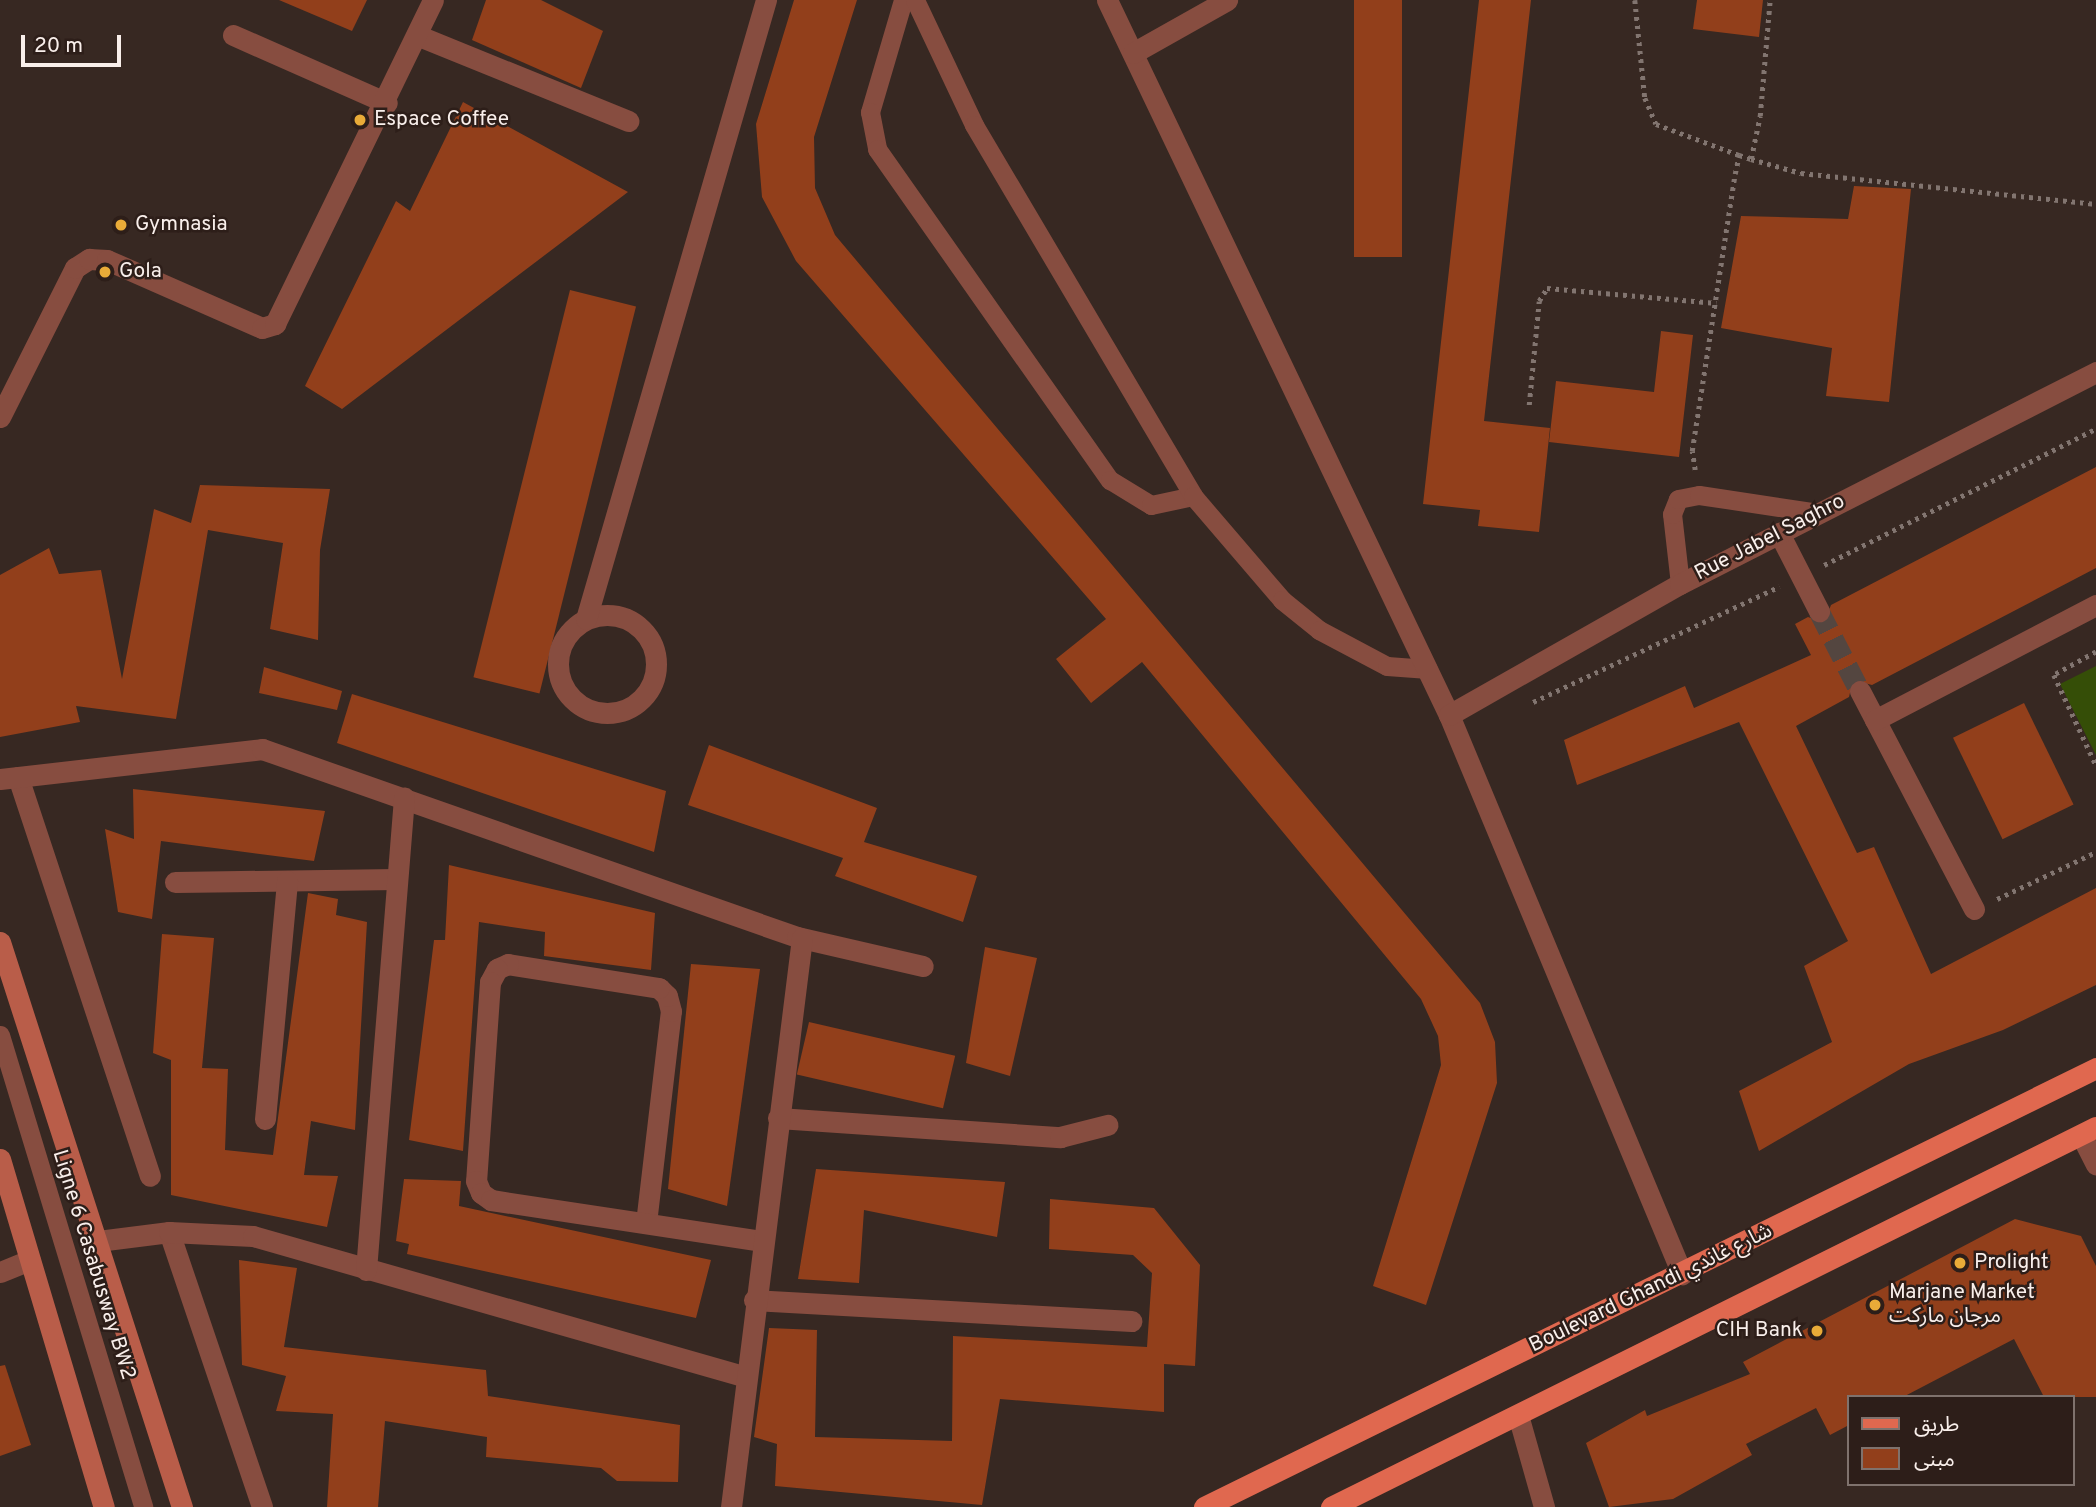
<!DOCTYPE html>
<html>
<head>
<meta charset="utf-8">
<style>
  body { margin:0 }
  #map { position:relative; width:2096px; height:1507px; overflow:hidden; background:#372822; font-family:Overpass,"Noto Sans Arabic",sans-serif }
  div>[style] { position:absolute }
  [style*='--x'] { left:calc(var(--x)*1px); top:calc(var(--y)*1px); width:calc(var(--w)*1px); rotate:calc(var(--a)*1deg) }
  .green>* { inset:0; background:#354e07 }
  .building>* { inset:0; background:#923f1b; transform-origin:0 0 }
  .minor-tunnel>* { height:21px; margin-top:-10.5px; transform-origin:0; background:repeating-linear-gradient(90deg,#544640 0 21px,transparent 0 31px) }
  .path>* { height:4.5px; margin-top:-2.25px; transform-origin:0; background:repeating-linear-gradient(90deg,#827570 0 3.5px,transparent 0 8.5px) }
  .service>* { height:19px; margin:-9.5px; padding:0 9.5px; transform-origin:9.5px; border-radius:9.5px; background:#874d40 }
  .minor>* { height:21px; margin:-10.5px; padding:0 10.5px; transform-origin:10.5px; border-radius:10.5px; background:#874d40 }
  .minor>.ring { margin:-10.5px; padding:0; box-sizing:content-box; background:none; border:21px solid #874d40; border-radius:50% }
  .secondary>* { height:21px; margin:-10.5px; padding:0 10.5px; transform-origin:10.5px; border-radius:10.5px; background:#b95d49 }
  .primary>* { height:21px; margin:-10.5px; padding:0 10.5px; transform-origin:10.5px; border-radius:10.5px; background:#e0684f }
  .dots>* { width:19px; height:19px; translate:-50% -50%; box-sizing:border-box; border:4px solid #2d1e19; border-radius:50% }
  span { translate:-50% -50%; white-space:nowrap; text-align:center; line-height:1.15; -webkit-text-stroke:5px #2d1e19; paint-order:stroke }
  .poi-label { font-size:21px; color:#f9efeb }
  .left { translate:0 -50%; text-align:left }
  .right { translate:-100% -50%; text-align:right }
  .street-label { font-size:21px; color:#f9efeb }
  .legend { position:absolute; left:1847px; top:1395px; width:228px; height:91px; box-sizing:border-box; background:#2d1e19; border:2px solid #7f726d; margin:0; padding:9px 12px; list-style:none; font-size:21px; color:#f9efeb }
  .legend li { display:flex; align-items:center; gap:14px; height:35px }
  .legend b { width:35px; border:2px solid #7f726d }
  .scale { position:absolute; left:21px; top:35px; width:100px; height:32px; box-sizing:border-box; border:4px solid #f9efeb; border-top:0; padding-left:9px; font-size:21px; line-height:24px; white-space:nowrap; color:#f9efeb; -webkit-text-stroke:5px #2d1e19; paint-order:stroke }
</style>
</head>
<body>
<div id="map">
  <div class="green">
    <div style="clip-path:polygon(2096px 666px,2096px 755px,2060px 684px)"></div>
  </div>
  <div class="building">
    <div style="clip-path:polygon(279px 0,367px 0,352px 31px)"></div>
    <div style="clip-path:polygon(486px 0,541px 0,603px 31px,581px 88px,472px 40px)"></div>
    <div style="clip-path:polygon(794px 0,857px 0,814px 137px,815px 188px,835px 235px,1480px 1003px,1495px 1042px,1497px 1083px,1426px 1305px,1373px 1286px,1441px 1065px,1438px 1036px,1421px 999px,1142px 662px,1091px 703px,1056px 659px,1106px 619px,796px 261px,762px 197px,756px 124px)"></div>
    <div style="left:1354px;top:0;width:48px;height:257px"></div>
    <div style="clip-path:polygon(1479px 0,1531px 0,1484px 421px,1550px 428px,1539px 532px,1478px 526px,1480px 510px,1423px 504px)"></div>
    <div style="clip-path:polygon(1697px 0,1763px 0,1759px 37px,1693px 29px)"></div>
    <div style="clip-path:polygon(463px 102px,628px 192px,342px 409px,305px 386px,396px 201px,410px 211px)"></div>
    <div style="clip-path:polygon(1854px 186px,1911px 189px,1889px 402px,1826px 396px,1832px 348px,1721px 328px,1741px 216px,1848px 219px)"></div>
    <div style="left:570px;top:290px;width:68px;height:399px;rotate:14deg"></div>
    <div style="clip-path:polygon(1661px 331px,1693px 335px,1679px 457px,1549px 442px,1556px 381px,1654px 392px)"></div>
    <div style="clip-path:polygon(2096px 467px,2096px 568px,1872px 685px,1853px 680px,1849px 697px,1796px 726px,1857px 853px,1874px 847px,1931px 974px,2096px 888px,2096px 985px,2003px 1030px,1909px 1064px,1759px 1151px,1739px 1091px,1832px 1042px,1804px 966px,1848px 941px,1739px 722px,1577px 785px,1564px 740px,1685px 686px,1694px 708px,1811px 655px,1795px 624px,1808px 617px,1824px 623px,1831px 605px)"></div>
    <div style="clip-path:polygon(200px 485px,330px 489px,320px 550px,318px 640px,270px 629px,283px 543px,208px 530px,176px 719px,76px 706px,80px 722px,0 737px,0 575px,49px 548px,59px 574px,101px 570px,122px 679px,154px 509px,191px 523px)"></div>
    <div style="clip-path:polygon(264px 667px,342px 691px,337px 710px,259px 693px)"></div>
    <div style="clip-path:polygon(352px 694px,666px 791px,654px 852px,337px 743px)"></div>
    <div style="left:2024px;top:703px;width:113px;height:79px;rotate:64deg"></div>
    <div style="clip-path:polygon(709px 745px,877px 808px,864px 842px,977px 876px,963px 922px,835px 876px,843px 858px,688px 805px)"></div>
    <div style="clip-path:polygon(133px 789px,325px 811px,314px 861px,161px 841px,152px 919px,118px 912px,105px 829px,134px 839px)"></div>
    <div style="clip-path:polygon(449px 865px,655px 913px,651px 970px,544px 956px,545px 932px,479px 922px,463px 1151px,409px 1140px,434px 940px,445px 940px)"></div>
    <div style="clip-path:polygon(308px 893px,338px 899px,336px 915px,367px 922px,355px 1130px,311px 1121px,304px 1175px,338px 1176px,327px 1227px,171px 1195px,171px 1060px,153px 1053px,162px 934px,214px 938px,202px 1068px,228px 1069px,225px 1150px,273px 1155px)"></div>
    <div style="clip-path:polygon(985px 947px,1037px 958px,1010px 1076px,966px 1063px)"></div>
    <div style="clip-path:polygon(691px 964px,760px 969px,727px 1206px,668px 1189px)"></div>
    <div style="left:809px;top:1022px;width:150px;height:54px;rotate:13deg"></div>
    <div style="clip-path:polygon(816px 1169px,1005px 1182px,997px 1237px,864px 1210px,859px 1283px,798px 1279px)"></div>
    <div style="clip-path:polygon(404px 1179px,461px 1181px,459px 1206px,711px 1260px,696px 1318px,407px 1254px,409px 1244px,396px 1241px)"></div>
    <div style="clip-path:polygon(1050px 1199px,1154px 1208px,1200px 1265px,1195px 1366px,1164px 1364px,1164px 1412px,1000px 1399px,982px 1505px,775px 1486px,777px 1444px,754px 1437px,769px 1328px,817px 1330px,815px 1437px,952px 1441px,953px 1336px,1147px 1347px,1152px 1273px,1133px 1255px,1049px 1249px)"></div>
    <div style="clip-path:polygon(2015px 1219px,2081px 1236px,2096px 1266px,2096px 1397px,2044px 1397px,2014px 1339px,1903px 1397px,1849px 1397px,1849px 1425px,1830px 1435px,1816px 1408px,1746px 1444px,1752px 1455px,1673px 1499px,1609px 1507px,1586px 1443px,1645px 1410px,1647px 1416px,1750px 1374px,1743px 1362px)"></div>
    <div style="clip-path:polygon(239px 1260px,297px 1268px,284px 1347px,486px 1370px,488px 1396px,680px 1425px,678px 1482px,617px 1481px,601px 1468px,486px 1457px,487px 1437px,385px 1421px,378px 1507px,327px 1507px,333px 1414px,276px 1411px,286px 1376px,242px 1365px)"></div>
    <div style="clip-path:polygon(5px 1365px,31px 1445px,0 1456px,0 1366px)"></div>
  </div>
  <div class="minor-tunnel">
    <div style="--x:1819;--y:611;--w:90;--a:62.9"></div>
  </div>
  <div class="path">
    <div style="--x:1635;--y:0;--w:99;--a:84.2"></div>
    <div style="--x:1645;--y:98;--w:28;--a:67"></div>
    <div style="--x:1656;--y:124;--w:89;--a:20.5"></div>
    <div style="--x:1751;--y:159;--w:52;--a:15.6"></div>
    <div style="--x:1801;--y:173;--w:297;--a:6"></div>
    <div style="--x:1529;--y:405;--w:104;--a:-84.5"></div>
    <div style="--x:1539;--y:301;--w:15;--a:-58"></div>
    <div style="--x:1547;--y:288;--w:170;--a:5.1"></div>
    <div style="--x:1695;--y:470;--w:19;--a:-99"></div>
    <div style="--x:1692;--y:451;--w:280;--a:-81.2"></div>
    <div style="--x:1735;--y:174;--w:19;--a:-78"></div>
    <div style="--x:1739;--y:155;--w:13;--a:18"></div>
    <div style="--x:1751;--y:159;--w:44;--a:-78.2"></div>
    <div style="--x:1760;--y:116;--w:116;--a:-85.1"></div>
    <div style="--x:1824;--y:565;--w:304;--a:-26.6"></div>
    <div style="--x:2096;--y:652;--w:48;--a:151.3"></div>
    <div style="--x:2054;--y:675;--w:99;--a:65"></div>
    <div style="--x:1533;--y:702;--w:272;--a:-25.1"></div>
    <div style="--x:1997;--y:899;--w:110;--a:-25.4"></div>
  </div>
  <div class="service">
    <div style="--x:903;--y:0;--w:117;--a:106.4"></div>
    <div style="--x:870;--y:112;--w:38;--a:79"></div>
    <div style="--x:877;--y:149;--w:405;--a:54.9"></div>
    <div style="--x:1110;--y:480;--w:48;--a:31.4"></div>
    <div style="--x:1151;--y:505;--w:43;--a:-12.1"></div>
    <div style="--x:915;--y:0;--w:138;--a:64.7"></div>
    <div style="--x:974;--y:125;--w:431;--a:59.4"></div>
    <div style="--x:1193;--y:496;--w:137;--a:49.4"></div>
    <div style="--x:1282;--y:600;--w:48;--a:39"></div>
    <div style="--x:1319;--y:630;--w:77;--a:27.9"></div>
    <div style="--x:1387;--y:666;--w:41;--a:4.2"></div>
    <div style="--x:1680;--y:584;--w:70;--a:-96.5"></div>
    <div style="--x:1672;--y:514;--w:16;--a:-68"></div>
    <div style="--x:1678;--y:499;--w:21;--a:-11"></div>
    <div style="--x:1699;--y:495;--w:122;--a:8.5"></div>
    <div style="--x:0;--y:1035;--w:493;--a:73.1"></div>
  </div>
  <div class="minor">
    <div style="--x:1107;--y:0;--w:793;--a:64.44"></div>
    <div style="--x:1449;--y:715;--w:606;--a:67.37"></div>
    <div style="--x:233;--y:35;--w:168;--a:23.8"></div>
    <div style="--x:419;--y:36;--w:226;--a:22.1"></div>
    <div style="--x:1133;--y:53;--w:108;--a:-29.4"></div>
    <div style="--x:0;--y:417;--w:167;--a:-63.3"></div>
    <div style="--x:75;--y:268;--w:17;--a:-33"></div>
    <div style="--x:89;--y:259;--w:18;--a:3"></div>
    <div style="--x:107;--y:260;--w:169;--a:23.7"></div>
    <div style="--x:262;--y:328;--w:14;--a:-17"></div>
    <div style="--x:275;--y:324;--w:360;--a:-64"></div>
    <div style="--x:1779;--y:533;--w:88;--a:62.9"></div>
    <div class="ring" style="left:558px;top:615px;width:77px;height:77px"></div>
    <div style="--x:586;--y:619;--w:645;--a:-73.79"></div>
    <div style="--x:1860;--y:691;--w:246;--a:62.4"></div>
    <div style="--x:1449;--y:715;--w:266;--a:-29.6"></div>
    <div style="--x:1680;--y:584;--w:467;--a:-27"></div>
    <div style="--x:1875;--y:720;--w:249;--a:-27.5"></div>
    <div style="--x:18;--y:777;--w:420;--a:71.7"></div>
    <div style="--x:0;--y:779;--w:264;--a:-6.5"></div>
    <div style="--x:262;--y:749;--w:567;--a:19.36"></div>
    <div style="--x:797;--y:937;--w:129;--a:13"></div>
    <div style="--x:175;--y:882;--w:222;--a:-0.8"></div>
    <div style="--x:778;--y:1118;--w:283;--a:3.9"></div>
    <div style="--x:1060;--y:1137;--w:49;--a:-14.3"></div>
    <div style="--x:265;--y:1119;--w:239;--a:-84.7"></div>
    <div style="--x:2081;--y:1135;--w:33;--a:63"></div>
    <div style="--x:646;--y:1223;--w:213;--a:-83.3"></div>
    <div style="--x:671;--y:1011;--w:16;--a:-105"></div>
    <div style="--x:667;--y:996;--w:11;--a:-135"></div>
    <div style="--x:659;--y:988;--w:153;--a:-171"></div>
    <div style="--x:508;--y:964;--w:12;--a:156"></div>
    <div style="--x:497;--y:969;--w:15;--a:118"></div>
    <div style="--x:490;--y:982;--w:199;--a:94"></div>
    <div style="--x:476;--y:1181;--w:13;--a:67"></div>
    <div style="--x:481;--y:1193;--w:12;--a:35"></div>
    <div style="--x:491;--y:1200;--w:273;--a:8.6"></div>
    <div style="--x:169;--y:1232;--w:290;--a:71.3"></div>
    <div style="--x:98;--y:1241;--w:72;--a:-7.2"></div>
    <div style="--x:169;--y:1232;--w:84;--a:2.7"></div>
    <div style="--x:253;--y:1236;--w:510;--a:15.95"></div>
    <div style="--x:366;--y:1270;--w:474;--a:-85.4"></div>
    <div style="--x:0;--y:1272;--w:32;--a:-22"></div>
    <div style="--x:754;--y:1300;--w:378;--a:3.2"></div>
    <div style="--x:1518;--y:1415;--w:96;--a:74.2"></div>
    <div style="--x:731;--y:1507;--w:573;--a:-82.89"></div>
  </div>
  <div class="secondary">
    <div style="--x:0;--y:942;--w:594;--a:72.15"></div>
    <div style="--x:0;--y:1159;--w:363;--a:73.4"></div>
  </div>
  <div class="primary">
    <div style="--x:1204;--y:1507;--w:994;--a:-26.2"></div>
    <div style="--x:1331;--y:1507;--w:854;--a:-26.42"></div>
  </div>
  <div class="dots">
    <div style="left:360px;top:120px;background:#e9ab38"></div>
    <div style="left:121px;top:225px;background:#e9ab38"></div>
    <div style="left:105px;top:272px;background:#e9ab38"></div>
    <div style="left:1960px;top:1263px;background:#e9ab38"></div>
    <div style="left:1875px;top:1305px;background:#e9ab38"></div>
    <div style="left:1817px;top:1331px;background:#e9ab38"></div>
  </div>
  <div class="poi-label">
    <span class="left" style="left:374px;top:120px">Espace Coffee</span>
    <span class="left" style="left:135px;top:225px">Gymnasia</span>
    <span class="left" style="left:119px;top:272px">Gola</span>
    <span class="left" style="left:1974px;top:1263px">Prolight</span>
    <span class="left" style="left:1889px;top:1305px">Marjane Market<br>مرجان ماركت</span>
    <span class="right" style="left:1803px;top:1331px">CIH Bank</span>
  </div>
  <div class="street-label">
    <span style="left:1770px;top:538px;rotate:-27deg">Rue Jabel Saghro</span>
    <span style="left:93px;top:1265px;rotate:73deg">Ligne 6 Casabusway BW2</span>
    <span style="left:1651px;top:1289px;rotate:-26deg">Boulevard Ghandi شارع غاندي</span>
  </div>
  <ul class="legend">
  <li><b style="height:9px;background:#e0684f"></b>طريق</li>
  <li><b style="height:19px;background:#923f1b"></b>مبنى</li>
  </ul>
  <div class="scale">20 m</div>
</div>
</body>
</html>
